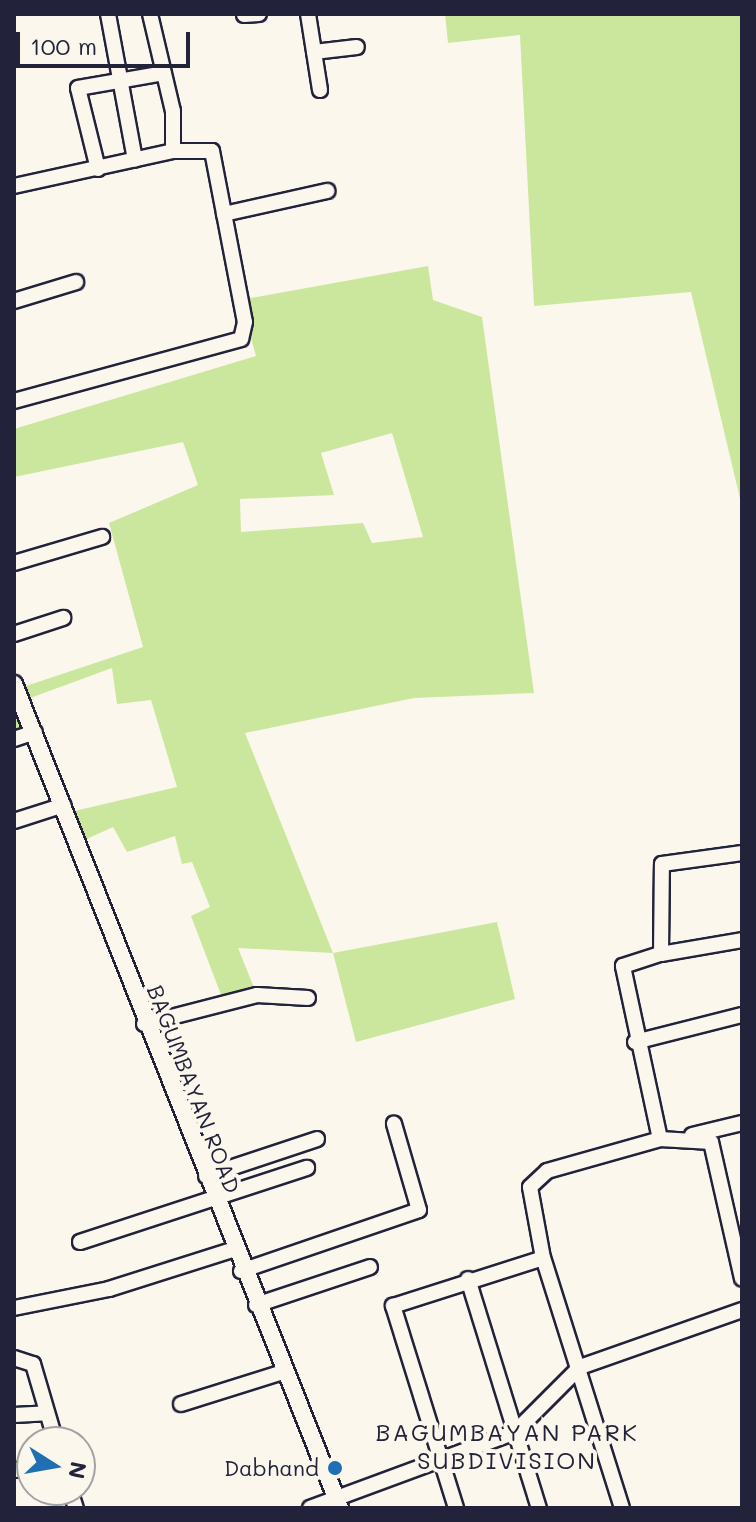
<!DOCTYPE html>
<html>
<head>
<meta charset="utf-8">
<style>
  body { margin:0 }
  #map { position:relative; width:756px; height:1522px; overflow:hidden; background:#fbf7ec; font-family:Mali,sans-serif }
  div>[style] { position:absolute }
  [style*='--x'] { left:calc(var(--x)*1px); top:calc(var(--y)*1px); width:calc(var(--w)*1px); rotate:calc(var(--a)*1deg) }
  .green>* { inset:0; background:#cbe79d }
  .roads { filter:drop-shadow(2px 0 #22223b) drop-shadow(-2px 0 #22223b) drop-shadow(0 2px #22223b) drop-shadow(0 -2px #22223b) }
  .minor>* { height:14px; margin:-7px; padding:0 7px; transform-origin:7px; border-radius:7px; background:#fbf7ec }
  .tertiary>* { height:16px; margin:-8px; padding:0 8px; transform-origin:8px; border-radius:8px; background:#fbf7ec }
  .dots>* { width:22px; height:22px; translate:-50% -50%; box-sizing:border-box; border:4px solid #fbf7ec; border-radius:50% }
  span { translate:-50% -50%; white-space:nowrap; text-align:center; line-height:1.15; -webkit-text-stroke:8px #fbf7ec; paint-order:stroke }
  .street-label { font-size:22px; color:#22223b }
  .poi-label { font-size:22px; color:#22223b }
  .right { translate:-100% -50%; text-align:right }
  .neighbourhood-label { font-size:24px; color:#22223b; letter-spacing:2px }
  .frame { position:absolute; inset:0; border:16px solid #22223b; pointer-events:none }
  .north { position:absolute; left:16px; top:1426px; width:80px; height:80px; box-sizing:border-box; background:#fbf7ec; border:2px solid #a4a2a5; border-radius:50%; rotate:101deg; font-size:22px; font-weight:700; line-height:32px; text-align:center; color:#22223b }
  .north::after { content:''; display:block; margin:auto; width:28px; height:36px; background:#1f6fb2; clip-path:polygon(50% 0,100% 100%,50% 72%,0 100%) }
  .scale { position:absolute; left:16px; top:32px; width:174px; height:36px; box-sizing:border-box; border:4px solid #22223b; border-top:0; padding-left:10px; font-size:24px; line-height:28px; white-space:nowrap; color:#22223b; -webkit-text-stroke:6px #fbf7ec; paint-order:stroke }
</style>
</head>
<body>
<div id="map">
  <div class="green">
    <div style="clip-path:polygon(445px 14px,742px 14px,742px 507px,691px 292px,534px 306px,520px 35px,448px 43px)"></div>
    <div style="clip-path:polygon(evenodd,428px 266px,433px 300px,482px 317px,534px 693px,414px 698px,245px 733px,333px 953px,497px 922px,515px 999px,356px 1042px,333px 953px,238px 948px,257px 995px,223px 1000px,191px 916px,210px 907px,192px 862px,182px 864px,175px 836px,127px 852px,113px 827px,80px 842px,66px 813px,177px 787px,151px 700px,117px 704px,112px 668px,22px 701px,35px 732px,14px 739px,14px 690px,143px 647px,109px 523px,198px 485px,183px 442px,14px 477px,14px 429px,256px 356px,240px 300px,428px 266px,392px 433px,423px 537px,372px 543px,363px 523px,241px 532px,240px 499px,334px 495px,321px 453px,392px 433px)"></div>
  </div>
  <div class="roads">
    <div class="minor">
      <div style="--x:108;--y:14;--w:148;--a:79.5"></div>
      <div style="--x:150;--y:14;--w:100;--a:76.7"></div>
      <div style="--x:173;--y:111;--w:40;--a:90"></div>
      <div style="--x:308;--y:14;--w:77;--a:81"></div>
      <div style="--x:244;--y:15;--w:15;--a:-4"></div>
      <div style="--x:314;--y:52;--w:43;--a:-6.6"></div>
      <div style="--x:98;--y:169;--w:83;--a:-103.9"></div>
      <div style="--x:78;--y:88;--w:87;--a:-9.9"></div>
      <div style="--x:14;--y:186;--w:163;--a:-12.4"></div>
      <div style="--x:173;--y:151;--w:39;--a:0"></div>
      <div style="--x:212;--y:151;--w:174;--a:79.1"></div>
      <div style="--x:245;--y:322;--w:17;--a:103"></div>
      <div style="--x:241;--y:339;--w:235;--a:164.7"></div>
      <div style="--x:224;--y:214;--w:106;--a:-12.6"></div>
      <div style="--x:14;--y:301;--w:65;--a:-17"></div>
      <div style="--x:14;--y:563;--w:92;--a:-16.5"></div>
      <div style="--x:14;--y:634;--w:52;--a:-18.1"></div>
      <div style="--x:14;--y:739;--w:22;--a:-18"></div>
      <div style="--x:14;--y:821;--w:52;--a:-17.7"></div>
      <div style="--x:661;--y:954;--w:82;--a:-9.8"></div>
      <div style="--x:144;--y:1024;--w:117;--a:-14.4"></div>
      <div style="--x:257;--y:995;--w:51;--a:3.4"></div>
      <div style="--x:635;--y:1042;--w:110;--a:-14.2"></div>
      <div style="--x:692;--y:1135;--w:51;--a:-13.5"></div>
      <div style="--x:660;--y:1139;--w:177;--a:-102.1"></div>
      <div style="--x:623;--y:966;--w:40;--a:-18"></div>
      <div style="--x:661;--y:954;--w:90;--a:-89.4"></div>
      <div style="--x:662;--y:864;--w:81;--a:-7.8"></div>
      <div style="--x:206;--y:1176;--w:117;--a:-18.4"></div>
      <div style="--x:80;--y:1242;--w:239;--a:-18.1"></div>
      <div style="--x:241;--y:1271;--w:188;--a:-18.9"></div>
      <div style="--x:419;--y:1210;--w:90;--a:-106.2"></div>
      <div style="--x:468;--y:1279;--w:240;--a:72.8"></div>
      <div style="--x:256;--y:1305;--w:120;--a:-18.4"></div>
      <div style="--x:14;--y:1308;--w:97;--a:-11.3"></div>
      <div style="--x:109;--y:1289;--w:129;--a:-17.6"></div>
      <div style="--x:14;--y:1358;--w:20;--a:18"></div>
      <div style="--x:33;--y:1364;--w:81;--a:73.6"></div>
      <div style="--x:181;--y:1404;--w:107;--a:-17.4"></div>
      <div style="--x:14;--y:1415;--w:33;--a:-3"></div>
      <div style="--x:14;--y:1470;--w:18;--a:-3"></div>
      <div style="--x:70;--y:1490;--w:19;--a:72"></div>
      <div style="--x:310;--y:1508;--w:219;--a:-20.3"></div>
      <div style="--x:515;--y:1432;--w:92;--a:-45"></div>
      <div style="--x:580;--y:1367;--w:172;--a:-19.4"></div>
      <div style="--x:456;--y:1508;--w:212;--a:-107.3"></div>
      <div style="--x:393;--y:1306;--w:157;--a:-17.7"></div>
      <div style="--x:622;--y:1508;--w:262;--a:-107.5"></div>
      <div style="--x:543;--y:1258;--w:72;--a:-100.4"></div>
      <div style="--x:530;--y:1187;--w:23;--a:-43"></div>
      <div style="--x:547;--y:1171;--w:117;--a:-15.8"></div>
      <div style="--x:660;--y:1139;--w:51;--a:3.4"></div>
      <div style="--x:711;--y:1142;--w:140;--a:77.2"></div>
    </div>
    <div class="tertiary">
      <div style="--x:14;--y:684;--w:886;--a:68.41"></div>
    </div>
  </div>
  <div class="dots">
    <div style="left:335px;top:1468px;background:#1f6fb2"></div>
  </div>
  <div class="street-label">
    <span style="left:194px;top:1089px;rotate:69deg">BAGUMBAYAN ROAD</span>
  </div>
  <div class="poi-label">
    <span class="right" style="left:319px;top:1468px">Dabhand</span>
  </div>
  <div class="neighbourhood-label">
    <span style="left:507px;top:1446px">BAGUMBAYAN PARK<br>SUBDIVISION</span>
  </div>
  <div class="frame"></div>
  <div class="north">N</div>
  <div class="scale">100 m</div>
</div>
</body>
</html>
